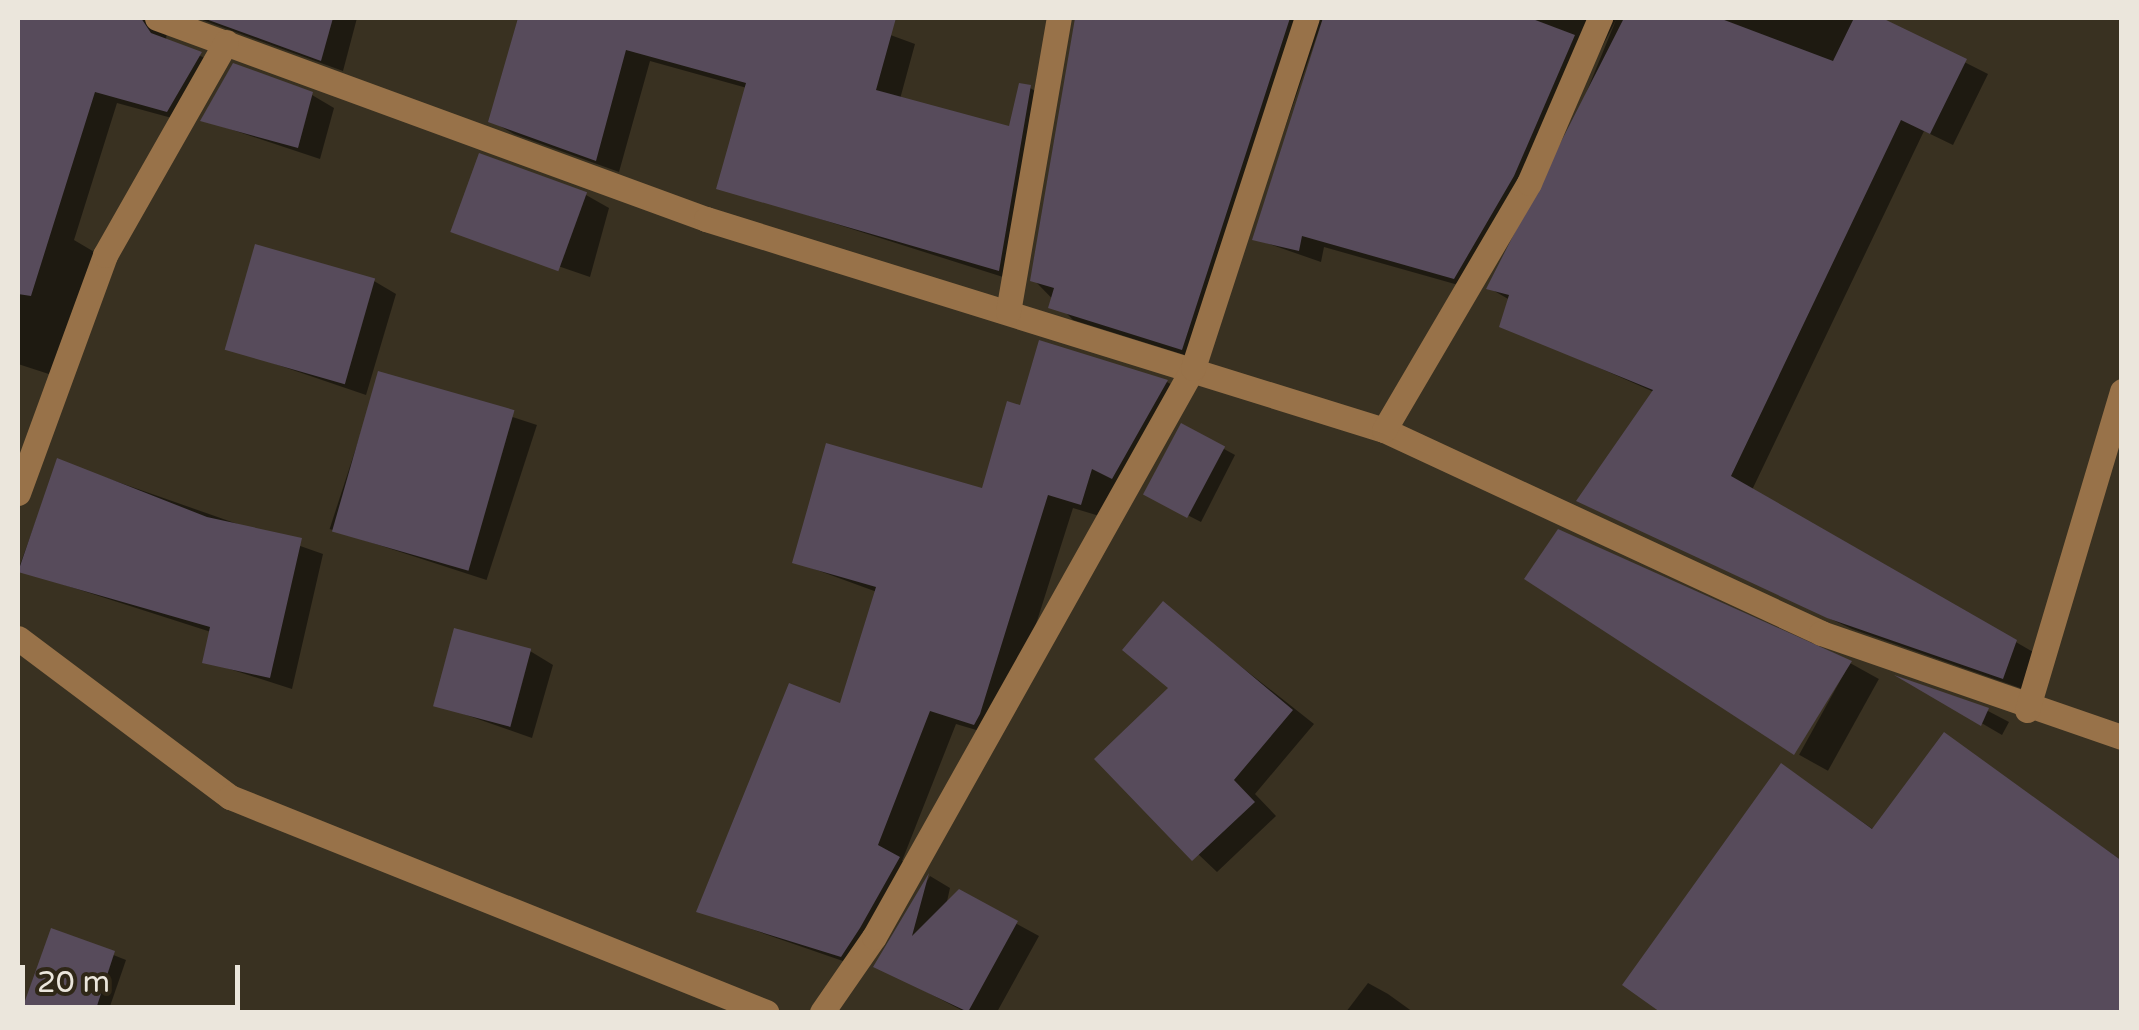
<!DOCTYPE html>
<html>
<head>
<meta charset="utf-8">
<style>
  body { margin:0 }
  #map { position:relative; width:2139px; height:1030px; overflow:hidden; background:#393121; font-family:"Varela Round",sans-serif }
  div>[style] { position:absolute }
  [style*='--x'] { left:calc(var(--x)*1px); top:calc(var(--y)*1px); width:calc(var(--w)*1px); rotate:calc(var(--a)*1deg) }
  .shadow>* { inset:0; background:#0007; transform-origin:0 0 }
  .building>* { inset:0; background:#574b5b; transform-origin:0 0 }
  .minor>* { height:25px; margin:-12.5px; padding:0 12.5px; transform-origin:12.5px; border-radius:12.5px; background:#987249 }
  span { translate:-50% -50%; white-space:nowrap; text-align:center; line-height:1.15; -webkit-text-stroke:8px #2f2717; paint-order:stroke }
  .frame { position:absolute; inset:0; border:20px solid #ebe6dc; pointer-events:none }
  .scale { position:absolute; left:20px; top:965px; width:220px; height:45px; box-sizing:border-box; border:5px solid #ebe6dc; border-top:0; padding-left:12px; font-size:30px; line-height:35px; white-space:nowrap; color:#ebe6dc; -webkit-text-stroke:8px #2f2717; paint-order:stroke }
</style>
</head>
<body>
<div id="map">
  <div class="shadow">
    <div style="clip-path:polygon(18px 18px,168px 18px,166px 40px,222px 66px,190px 123px,117px 103px,74px 240px,96px 253px,55px 376px,18px 364px)"></div>
    <div style="clip-path:polygon(197px 18px,357px 18px,343px 71px)"></div>
    <div style="clip-path:polygon(521px 18px,844px 18px,915px 44px,900px 99px,1011px 129px,1030px 88px,1053px 101px,1022px 283px,719px 187px,747px 88px,650px 61px,619px 172px,514px 134px,491px 121px)"></div>
    <div style="clip-path:polygon(1076px 18px,1323px 18px,1204px 361px,1073px 320px,1033px 279px)"></div>
    <div style="clip-path:polygon(1324px 18px,1877px 18px,1988px 74px,1953px 145px,1924px 131px,1752px 490px,2042px 657px,2026px 690px,1852px 629px,1580px 501px,1654px 392px,1502px 325px,1510px 300px,1489px 288px,1546px 191px,1616px 20px,1476px 290px,1324px 247px,1321px 262px,1255px 239px)"></div>
    <div style="clip-path:polygon(312px 95px,334px 108px,320px 159px,203px 120px)"></div>
    <div style="clip-path:polygon(586px 195px,609px 208px,590px 277px,459px 232px)"></div>
    <div style="clip-path:polygon(374px 281px,396px 294px,366px 395px,228px 348px)"></div>
    <div style="left:380px;top:374px;width:165px;height:163px;rotate:18deg"></div>
    <div style="clip-path:polygon(1167px 382px,1191px 396px,1106px 518px,1073px 508px,1000px 737px,956px 724px,902px 861px,924px 873px,866px 969px,699px 911px,842px 707px,877px 592px,795px 562px,984px 491px,1022px 408px)"></div>
    <div style="clip-path:polygon(1182px 426px,1235px 455px,1201px 522px,1156px 499px)"></div>
    <div style="clip-path:polygon(58px 461px,323px 554px,292px 689px,205px 661px,211px 632px,18px 570px)"></div>
    <div style="clip-path:polygon(1163px 605px,1314px 724px,1255px 794px,1276px 816px,1217px 872px,1098px 759px,1171px 688px)"></div>
    <div style="clip-path:polygon(530px 651px,553px 665px,532px 738px,435px 704px)"></div>
    <div style="left:1850px;top:663px;width:33px;height:105px;rotate:29deg"></div>
    <div style="clip-path:polygon(1918px 686px,1988px 711px,2009px 722px,2002px 735px)"></div>
    <div style="clip-path:polygon(1944px 735px,2122px 861px,2122px 1012px,2046px 1012px,2033px 1003px,2026px 1012px,1664px 1012px,1626px 984px,1782px 766px,1874px 830px)"></div>
    <div style="clip-path:polygon(930px 876px,950px 888px,946px 906px,960px 893px,1039px 936px,997px 1012px,965px 1012px,877px 966px)"></div>
    <div style="clip-path:polygon(53px 931px,126px 960px,108px 1012px,23px 1012px)"></div>
    <div style="clip-path:polygon(1368px 983px,1388px 994px,1413px 1012px,1346px 1012px)"></div>
  </div>
  <div class="building">
    <div style="clip-path:polygon(18px 18px,141px 18px,151px 33px,202px 52px,167px 112px,95px 92px,31px 296px,18px 294px)"></div>
    <div style="clip-path:polygon(203px 18px,333px 18px,321px 61px)"></div>
    <div style="clip-path:polygon(518px 18px,896px 18px,876px 90px,1009px 126px,1019px 83px,1031px 85px,999px 271px,716px 189px,746px 83px,626px 50px,596px 161px,488px 122px)"></div>
    <div style="clip-path:polygon(1075px 18px,1290px 18px,1182px 350px,1048px 308px,1054px 288px,1030px 281px)"></div>
    <div style="clip-path:polygon(1323px 18px,1530px 18px,1575px 35px,1514px 176px,1454px 279px,1302px 236px,1299px 251px,1252px 240px)"></div>
    <div style="clip-path:polygon(1624px 18px,1719px 18px,1833px 61px,1854px 18px,1882px 18px,1967px 59px,1930px 134px,1901px 120px,1731px 476px,2017px 640px,2003px 679px,1827px 618px,1576px 501px,1653px 390px,1499px 327px,1509px 295px,1486px 289px)"></div>
    <div style="clip-path:polygon(233px 63px,313px 92px,298px 148px,200px 121px)"></div>
    <div style="left:479px;top:153px;width:115px;height:84px;rotate:20deg"></div>
    <div style="left:255px;top:244px;width:125px;height:110px;rotate:16deg"></div>
    <div style="clip-path:polygon(1039px 340px,1168px 380px,1112px 479px,1092px 469px,1081px 505px,1048px 495px,980px 714px,974px 725px,930px 711px,878px 845px,900px 857px,860px 928px,841px 957px,696px 912px,789px 683px,840px 703px,876px 587px,792px 563px,826px 443px,982px 488px,1007px 401px,1020px 405px)"></div>
    <div style="left:378px;top:371px;width:142px;height:167px;rotate:16deg"></div>
    <div style="left:1181px;top:423px;width:50px;height:81px;rotate:28deg"></div>
    <div style="clip-path:polygon(57px 458px,207px 517px,302px 538px,270px 678px,202px 663px,210px 627px,18px 572px)"></div>
    <div style="clip-path:polygon(1558px 529px,1852px 661px,1794px 755px,1524px 579px)"></div>
    <div style="clip-path:polygon(1163px 601px,1293px 710px,1234px 780px,1255px 802px,1192px 861px,1094px 759px,1168px 688px,1122px 650px)"></div>
    <div style="left:454px;top:628px;width:80px;height:81px;rotate:15deg"></div>
    <div style="clip-path:polygon(1894px 675px,1989px 708px,1981px 726px)"></div>
    <div style="clip-path:polygon(1944px 732px,2122px 861px,2122px 1012px,1660px 1012px,1622px 985px,1781px 763px,1872px 829px)"></div>
    <div style="clip-path:polygon(929px 873px,912px 936px,959px 889px,1018px 921px,968px 1012px,873px 967px)"></div>
    <div style="clip-path:polygon(51px 928px,115px 951px,95px 1012px,21px 1012px)"></div>
  </div>
  <div class="minor">
    <div style="--x:157;--y:18;--w:585;--a:20.11"></div>
    <div style="--x:706;--y:219;--w:710;--a:17.29"></div>
    <div style="--x:1384;--y:430;--w:482;--a:24.9"></div>
    <div style="--x:1821;--y:633;--w:318;--a:19.1"></div>
    <div style="--x:1008;--y:312;--w:298;--a:-80.2"></div>
    <div style="--x:1384;--y:430;--w:286;--a:-59.6"></div>
    <div style="--x:1529;--y:183;--w:180;--a:-66.7"></div>
    <div style="--x:18;--y:493;--w:253;--a:-69.9"></div>
    <div style="--x:105;--y:255;--w:245;--a:-60.4"></div>
    <div style="--x:18;--y:638;--w:265;--a:36.9"></div>
    <div style="--x:230;--y:797;--w:578;--a:21.86"></div>
    <div style="--x:2027;--y:710;--w:333;--a:-73.4"></div>
    <div style="--x:822;--y:1012;--w:91;--a:-55.3"></div>
    <div style="--x:874;--y:937;--w:652;--a:-60.72"></div>
    <div style="--x:1193;--y:368;--w:368;--a:-72"></div>
  </div>
  <div class="frame"></div>
  <div class="scale">20 m</div>
</div>
</body>
</html>
